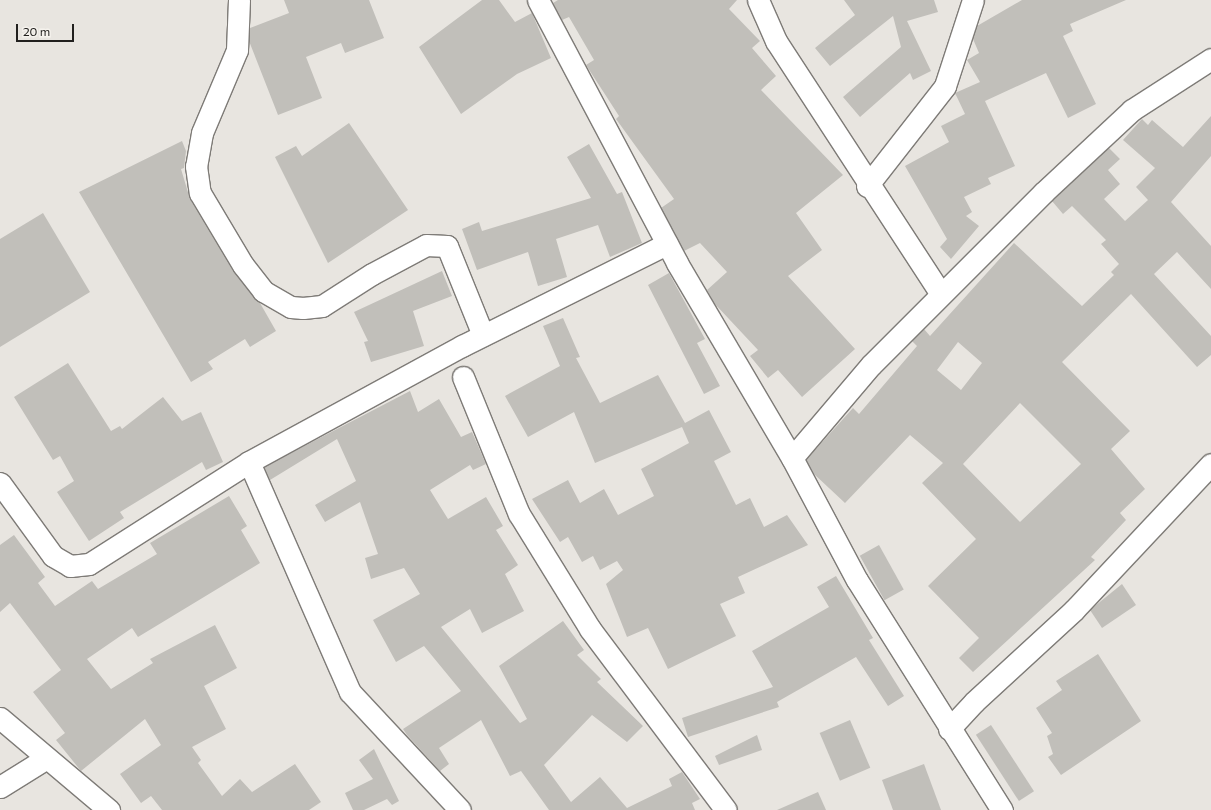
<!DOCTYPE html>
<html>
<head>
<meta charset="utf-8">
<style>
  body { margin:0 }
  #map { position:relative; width:1211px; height:810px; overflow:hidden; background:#e8e5e0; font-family:Commissioner,sans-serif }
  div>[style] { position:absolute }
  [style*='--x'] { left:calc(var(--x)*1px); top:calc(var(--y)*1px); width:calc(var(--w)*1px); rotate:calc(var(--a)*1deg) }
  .building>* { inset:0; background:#c1bfba; transform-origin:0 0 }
  .roads { filter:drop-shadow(1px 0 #7e7b77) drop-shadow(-1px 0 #7e7b77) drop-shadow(0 1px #7e7b77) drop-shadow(0 -1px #7e7b77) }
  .minor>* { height:21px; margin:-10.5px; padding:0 10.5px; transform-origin:10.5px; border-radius:10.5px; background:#fff }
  span { translate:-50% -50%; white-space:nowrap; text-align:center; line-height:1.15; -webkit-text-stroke:3.5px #f5f2ed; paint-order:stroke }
  .scale { position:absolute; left:16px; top:24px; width:58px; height:18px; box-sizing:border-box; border:2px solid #21201e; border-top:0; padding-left:5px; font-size:12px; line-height:14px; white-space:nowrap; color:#21201e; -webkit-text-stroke:3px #f5f2ed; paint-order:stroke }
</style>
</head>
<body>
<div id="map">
  <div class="building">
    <div style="clip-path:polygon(284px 0,369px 0,384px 38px,345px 53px,341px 43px,306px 57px,322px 98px,278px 115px,249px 41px,250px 28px,289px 13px)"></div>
    <div style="clip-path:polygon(482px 0,499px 0,515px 22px,532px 13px,551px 58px,517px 74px,461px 114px,419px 47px)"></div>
    <div style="clip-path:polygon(558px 0,737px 0,729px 9px,760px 41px,752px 48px,776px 76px,761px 90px,843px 175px,796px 213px,822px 250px,788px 276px,855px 349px,802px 397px,778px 370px,768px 378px,750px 356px,758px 350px,714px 303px,707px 290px,727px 272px,700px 243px,684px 251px,661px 208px,674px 199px,616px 119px,619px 116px,586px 65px,594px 60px,569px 17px,562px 20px,553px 3px)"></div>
    <div style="clip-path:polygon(844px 0,934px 0,938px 12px,907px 21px,931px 71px,913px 80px,910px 73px,860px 117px,843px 97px,901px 47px,893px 16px,830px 66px,815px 48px,855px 15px)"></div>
    <div style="clip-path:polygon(1022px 0,1126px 0,1070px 24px,1073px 31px,1063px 36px,1096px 104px,1068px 118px,1046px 73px,985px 101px,1015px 166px,988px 178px,991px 184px,964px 197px,972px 212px,966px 216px,979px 226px,951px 259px,940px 247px,947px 239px,905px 166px,949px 142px,941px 126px,965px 114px,955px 93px,980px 82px,967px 60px,979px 53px,973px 39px,977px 26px)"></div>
    <div style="clip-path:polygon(evenodd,1211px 116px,1211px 156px,1171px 202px,1211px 246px,1211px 289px,1177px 252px,1154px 274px,1211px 336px,1211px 355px,1197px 367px,1131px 294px,1062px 362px,1130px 431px,1111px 449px,1145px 489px,1120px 513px,1126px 520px,1091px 557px,1095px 560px,973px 672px,959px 658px,979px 638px,928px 586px,976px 539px,922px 483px,943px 463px,910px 435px,845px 503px,814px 474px,806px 460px,853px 408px,859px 414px,917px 346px,912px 341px,924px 329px,930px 336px,1014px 243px,1082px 306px,1114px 275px,1111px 272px,1119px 264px,1101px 244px,1106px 240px,1072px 206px,1063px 214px,1052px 201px,1109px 148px,1120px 159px,1108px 170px,1120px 184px,1104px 199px,1125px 221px,1148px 200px,1136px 187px,1155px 168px,1123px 140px,1142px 119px,1148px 125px,1152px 120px,1183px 147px,1211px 116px,958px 342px,982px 363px,961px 390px,937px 370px,958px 342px,1211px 116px,1020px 403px,1081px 464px,1020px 522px,963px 464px,1020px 403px)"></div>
    <div style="clip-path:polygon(349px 123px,408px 210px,328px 263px,275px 157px,296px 146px,302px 156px)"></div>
    <div style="clip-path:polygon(182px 141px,186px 151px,184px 168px,181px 169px,190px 199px,233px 271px,260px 303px,276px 331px,250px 347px,245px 339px,208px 362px,213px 369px,191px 382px,79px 192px)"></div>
    <div style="clip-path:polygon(589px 144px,617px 194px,622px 192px,642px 243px,610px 257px,598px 225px,556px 239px,567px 277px,538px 286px,528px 252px,477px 270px,462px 229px,479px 222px,482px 231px,591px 198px,567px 157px)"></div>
    <div style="clip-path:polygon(43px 213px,90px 292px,0 347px,0 239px)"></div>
    <div style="clip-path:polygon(442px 271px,452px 296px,413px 311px,424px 346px,371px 362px,364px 342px,368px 341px,354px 312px)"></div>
    <div style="clip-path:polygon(669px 273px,705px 339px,697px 343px,720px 386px,704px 394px,648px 285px)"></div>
    <div style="clip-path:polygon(563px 318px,580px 357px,576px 358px,600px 403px,658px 375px,685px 423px,709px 410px,731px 452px,714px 461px,736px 505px,750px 498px,764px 527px,787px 515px,808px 545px,738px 577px,745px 593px,720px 604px,736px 636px,668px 669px,648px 628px,627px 637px,606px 584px,623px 570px,617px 561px,600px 570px,593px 556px,582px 562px,568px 537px,560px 542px,532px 499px,568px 480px,580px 503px,604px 489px,618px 515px,654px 496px,641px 469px,689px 443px,682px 427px,595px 463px,574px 412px,528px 437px,505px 396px,560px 366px,543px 326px)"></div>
    <div style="clip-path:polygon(68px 363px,111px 431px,120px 426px,122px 429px,163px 397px,182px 421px,201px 412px,223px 462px,206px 470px,202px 462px,120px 512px,124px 518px,89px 541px,57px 492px,74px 481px,60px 456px,53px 460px,14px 397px)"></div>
    <div style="clip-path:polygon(410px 391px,418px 412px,439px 399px,461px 437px,472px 432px,486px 464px,473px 470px,470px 465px,430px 490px,448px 519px,486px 497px,503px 526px,496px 530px,518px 565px,505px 574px,524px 611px,482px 633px,470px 609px,441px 627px,520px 723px,527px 719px,499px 666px,563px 621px,584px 650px,577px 655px,601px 679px,597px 682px,643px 726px,627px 742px,592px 715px,544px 765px,571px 802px,600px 777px,627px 808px,672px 786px,669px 779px,682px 772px,700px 799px,692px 803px,695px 810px,549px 810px,521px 771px,510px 776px,481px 720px,439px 748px,449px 764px,440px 771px,407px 735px,403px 729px,461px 691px,424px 646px,396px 662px,373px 620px,420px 594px,404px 568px,371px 579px,365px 558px,378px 554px,360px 502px,325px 522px,315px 505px,356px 481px,337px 439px,270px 480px,264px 467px)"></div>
    <div style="clip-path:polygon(229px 496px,247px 526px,241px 530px,260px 563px,138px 637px,132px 628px,87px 659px,111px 689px,153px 663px,150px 659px,215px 625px,237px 668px,204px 686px,226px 729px,192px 747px,201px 760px,198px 763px,222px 796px,240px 779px,252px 792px,295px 764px,321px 802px,309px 810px,162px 810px,151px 796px,141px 803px,120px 774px,161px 745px,145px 719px,81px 771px,56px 740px,65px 733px,33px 692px,61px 670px,10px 603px,0 612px,0 545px,14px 535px,45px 577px,38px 583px,55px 606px,92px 581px,98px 589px,157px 554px,150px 543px)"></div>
    <div style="left:879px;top:545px;width:51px;height:22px;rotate:61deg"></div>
    <div style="clip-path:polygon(836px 576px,873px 638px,869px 640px,904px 696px,888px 706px,856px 657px,777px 702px,779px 707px,688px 737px,682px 718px,773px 687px,752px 651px,829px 607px,817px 587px)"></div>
    <div style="clip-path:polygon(1122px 584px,1136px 605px,1102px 628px,1090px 610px)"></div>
    <div style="clip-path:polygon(1098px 654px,1141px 721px,1061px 775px,1048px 757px,1053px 754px,1047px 736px,1052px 733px,1036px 708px,1062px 690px,1056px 681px)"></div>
    <div style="left:850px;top:720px;width:52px;height:33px;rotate:67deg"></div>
    <div style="left:991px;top:725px;width:79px;height:18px;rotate:57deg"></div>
    <div style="clip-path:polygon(757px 735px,762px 750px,719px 765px,715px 756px)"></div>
    <div style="clip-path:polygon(374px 749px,399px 801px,392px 805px,387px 799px,364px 810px,353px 810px,345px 793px,373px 779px,359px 760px)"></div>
    <div style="clip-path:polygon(924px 764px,941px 810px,893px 810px,882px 780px)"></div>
    <div style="clip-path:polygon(818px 792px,826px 810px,777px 810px)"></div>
  </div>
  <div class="roads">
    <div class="minor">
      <div style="--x:239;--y:0;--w:50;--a:92.3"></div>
      <div style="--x:237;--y:50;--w:90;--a:112.9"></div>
      <div style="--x:202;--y:133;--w:34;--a:100"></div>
      <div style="--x:196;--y:166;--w:27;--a:82"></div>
      <div style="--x:200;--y:193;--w:84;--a:59.2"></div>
      <div style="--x:243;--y:265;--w:33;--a:52"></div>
      <div style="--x:263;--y:291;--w:32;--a:30"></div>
      <div style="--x:291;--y:307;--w:12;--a:5"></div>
      <div style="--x:303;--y:308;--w:19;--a:-6"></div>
      <div style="--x:322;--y:306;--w:59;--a:-32.6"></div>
      <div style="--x:372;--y:274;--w:61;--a:-28.2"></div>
      <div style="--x:426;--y:245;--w:21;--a:3"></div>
      <div style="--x:447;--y:246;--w:96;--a:68"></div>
      <div style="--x:538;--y:0;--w:297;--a:62.1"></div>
      <div style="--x:677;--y:263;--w:226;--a:59.5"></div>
      <div style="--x:792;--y:458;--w:138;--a:62"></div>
      <div style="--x:857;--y:580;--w:272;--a:57.8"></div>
      <div style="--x:758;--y:0;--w:45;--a:66.3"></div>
      <div style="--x:776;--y:41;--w:302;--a:56.9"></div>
      <div style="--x:867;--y:186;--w:127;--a:-52"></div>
      <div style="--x:945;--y:86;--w:90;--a:-72"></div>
      <div style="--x:463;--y:377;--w:148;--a:67.8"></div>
      <div style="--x:519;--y:514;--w:135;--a:58.3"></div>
      <div style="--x:590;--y:629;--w:226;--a:53.1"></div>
      <div style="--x:792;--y:458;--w:122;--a:-49.7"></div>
      <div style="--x:871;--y:365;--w:245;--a:-45"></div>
      <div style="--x:1044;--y:192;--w:120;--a:-43"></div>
      <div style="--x:1132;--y:110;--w:94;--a:-32.8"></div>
      <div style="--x:249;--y:462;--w:251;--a:66.3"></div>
      <div style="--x:350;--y:692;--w:161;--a:47"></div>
      <div style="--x:0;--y:483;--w:90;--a:54"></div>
      <div style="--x:53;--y:556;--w:20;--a:30"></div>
      <div style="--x:70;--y:566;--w:19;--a:-6"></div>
      <div style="--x:89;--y:564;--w:190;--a:-32.5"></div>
      <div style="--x:249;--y:462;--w:243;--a:-28.6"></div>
      <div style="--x:462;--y:346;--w:229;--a:-26.5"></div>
      <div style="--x:0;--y:718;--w:143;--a:40.2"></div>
      <div style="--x:949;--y:729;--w:37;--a:-47"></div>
      <div style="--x:974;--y:702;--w:136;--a:-42.6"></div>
      <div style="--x:1074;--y:610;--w:200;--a:-46.8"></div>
      <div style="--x:0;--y:787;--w:53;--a:-31.9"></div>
    </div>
  </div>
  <div class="scale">20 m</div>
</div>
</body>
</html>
